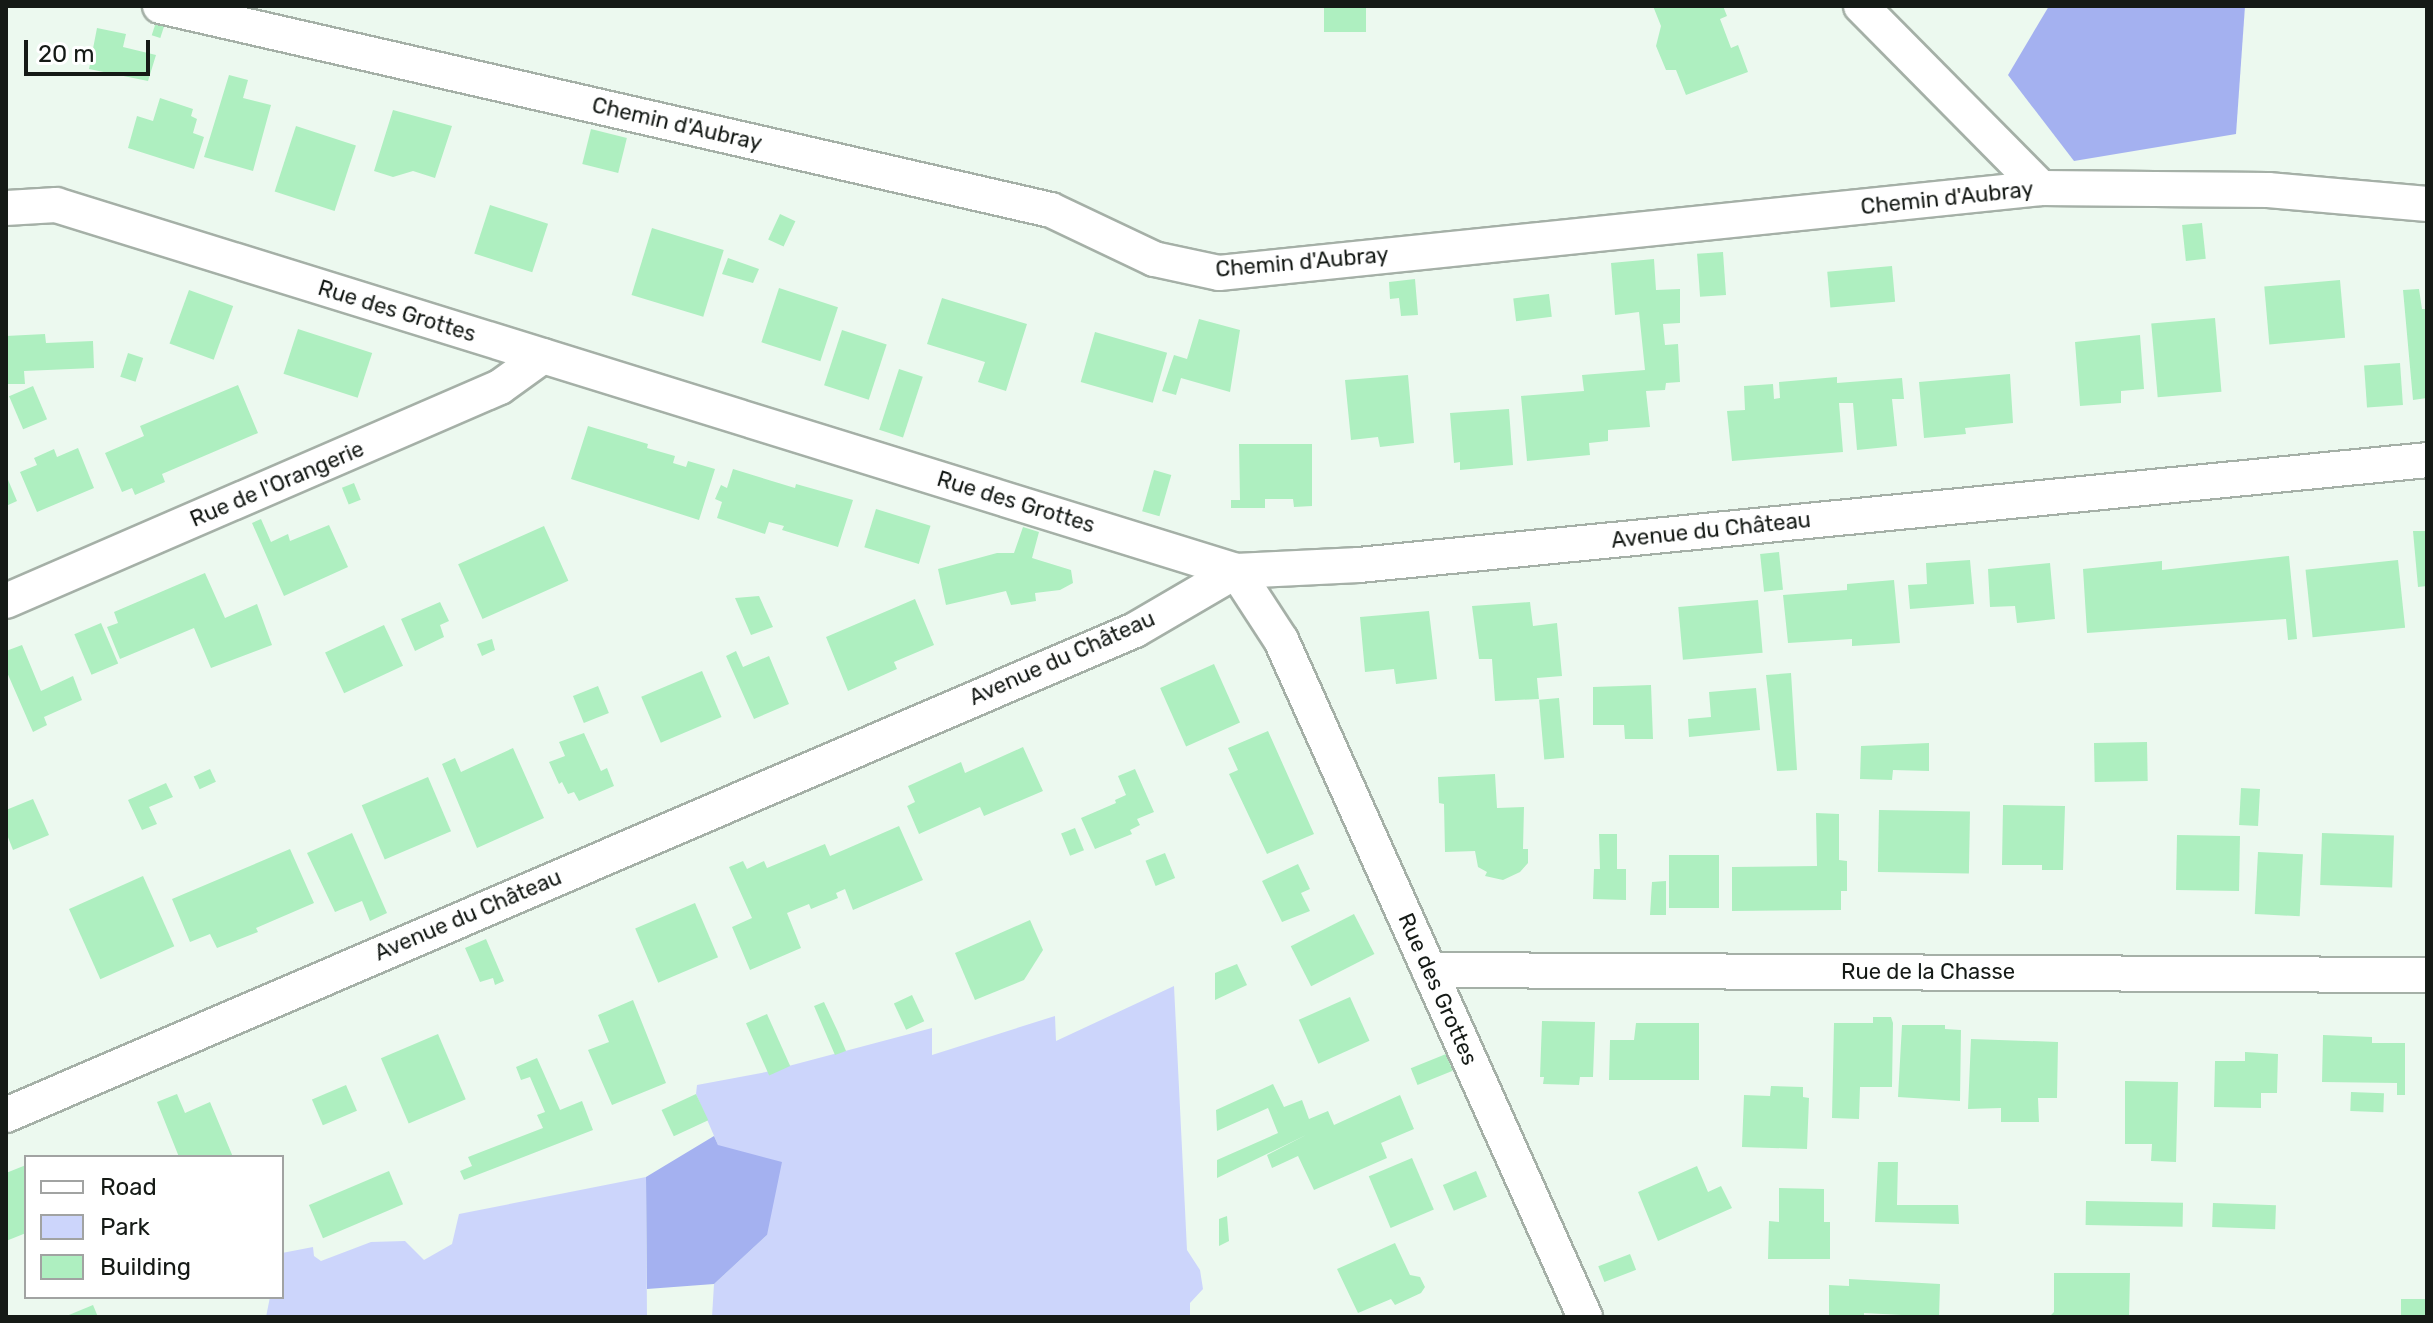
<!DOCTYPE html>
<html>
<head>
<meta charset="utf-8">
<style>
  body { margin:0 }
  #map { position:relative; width:2433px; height:1323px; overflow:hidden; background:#ecf9ef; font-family:Rubik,sans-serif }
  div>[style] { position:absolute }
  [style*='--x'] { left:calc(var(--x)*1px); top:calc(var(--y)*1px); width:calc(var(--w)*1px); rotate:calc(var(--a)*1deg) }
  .green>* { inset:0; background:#ccd5fb }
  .forest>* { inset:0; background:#a4b1f0 }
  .building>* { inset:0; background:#aeefc0; transform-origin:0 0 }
  .roads { filter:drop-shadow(2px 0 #a5b0a7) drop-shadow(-2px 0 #a5b0a7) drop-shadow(0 2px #a5b0a7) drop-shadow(0 -2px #a5b0a7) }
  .minor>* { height:34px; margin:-17px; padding:0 17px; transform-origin:17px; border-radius:17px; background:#fff }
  span { translate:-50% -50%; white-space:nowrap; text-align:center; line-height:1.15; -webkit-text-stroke:6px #fff; paint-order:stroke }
  .street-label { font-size:22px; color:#151a16 }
  .frame { position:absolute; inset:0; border:8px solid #151a16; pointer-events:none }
  .legend { position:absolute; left:24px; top:1155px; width:260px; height:144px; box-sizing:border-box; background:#fff; border:2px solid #a1a3a2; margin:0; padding:10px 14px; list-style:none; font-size:24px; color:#151a16 }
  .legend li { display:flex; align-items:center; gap:16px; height:40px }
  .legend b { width:40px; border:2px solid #a1a3a2 }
  .scale { position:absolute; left:24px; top:40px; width:126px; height:36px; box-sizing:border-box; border:4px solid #151a16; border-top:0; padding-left:10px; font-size:24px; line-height:28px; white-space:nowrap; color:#151a16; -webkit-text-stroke:6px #fff; paint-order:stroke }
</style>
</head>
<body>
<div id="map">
  <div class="green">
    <div style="clip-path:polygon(1174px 986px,1187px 1250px,1200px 1270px,1203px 1289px,1190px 1303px,1190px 1317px,712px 1317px,714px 1284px,767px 1235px,718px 1145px,696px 1094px,697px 1085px,766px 1072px,932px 1028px,932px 1055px,1055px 1016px,1056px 1041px)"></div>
    <div style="clip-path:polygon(646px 1177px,647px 1317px,266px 1317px,270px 1297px,282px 1297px,282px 1253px,313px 1247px,314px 1256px,321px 1261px,371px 1242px,405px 1241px,424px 1260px,452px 1244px,459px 1214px)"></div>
  </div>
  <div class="forest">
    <div style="clip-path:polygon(2049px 6px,2245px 6px,2236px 134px,2074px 161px,2008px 75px)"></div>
    <div style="clip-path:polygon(714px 1136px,718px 1145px,782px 1162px,767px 1235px,714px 1284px,647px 1289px,646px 1177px)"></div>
  </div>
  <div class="building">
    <div style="left:1324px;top:6px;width:42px;height:26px"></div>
    <div style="clip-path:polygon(1653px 6px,1723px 6px,1727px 16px,1720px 19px,1731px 48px,1738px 45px,1748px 72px,1686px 95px,1676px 70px,1666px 70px,1656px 46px,1661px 26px)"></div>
    <div style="left:157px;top:19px;width:9px;height:17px;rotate:18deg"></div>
    <div style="clip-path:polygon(97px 28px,126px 34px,123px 47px,156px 55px,148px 81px,89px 69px)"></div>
    <div style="clip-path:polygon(229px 75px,248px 80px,243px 98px,271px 105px,253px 171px,204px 157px)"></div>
    <div style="clip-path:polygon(160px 98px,193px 109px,191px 116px,197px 119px,193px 133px,204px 137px,194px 169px,128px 148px,137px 116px,153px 121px)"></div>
    <div style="clip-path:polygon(393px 110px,452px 126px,435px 178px,413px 171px,393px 177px,374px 171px)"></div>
    <div style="left:296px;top:126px;width:63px;height:69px;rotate:18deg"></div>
    <div style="left:591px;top:129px;width:37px;height:36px;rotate:14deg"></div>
    <div style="left:490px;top:205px;width:61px;height:51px;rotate:18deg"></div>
    <div style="left:780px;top:214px;width:17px;height:28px;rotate:25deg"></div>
    <div style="left:2202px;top:223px;width:36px;height:20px;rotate:84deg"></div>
    <div style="left:652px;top:228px;width:75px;height:70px;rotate:17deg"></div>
    <div style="left:1723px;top:252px;width:43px;height:26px;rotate:86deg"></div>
    <div style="clip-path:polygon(728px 258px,759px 269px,753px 283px,722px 274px)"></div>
    <div style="clip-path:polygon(1654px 259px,1656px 290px,1680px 289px,1680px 323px,1663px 324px,1665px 345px,1678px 344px,1680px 382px,1666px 383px,1665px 390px,1646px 391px,1650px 427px,1608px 430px,1608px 441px,1589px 443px,1590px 455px,1527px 461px,1521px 396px,1584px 391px,1582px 375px,1645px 370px,1639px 312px,1615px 315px,1611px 263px)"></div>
    <div style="left:1892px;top:266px;width:36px;height:65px;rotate:85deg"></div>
    <div style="clip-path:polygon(1415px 279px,1418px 315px,1401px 316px,1399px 298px,1390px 299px,1389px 282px)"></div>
    <div style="left:2340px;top:280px;width:58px;height:76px;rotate:85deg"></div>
    <div style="left:779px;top:288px;width:62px;height:57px;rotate:18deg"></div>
    <div style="clip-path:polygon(2419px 289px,2422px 309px,2427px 309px,2427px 398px,2413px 400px,2403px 290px)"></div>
    <div style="left:189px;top:290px;width:47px;height:57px;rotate:20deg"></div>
    <div style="left:1549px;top:294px;width:23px;height:36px;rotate:83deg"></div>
    <div style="clip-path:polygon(942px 298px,1027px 324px,1006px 391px,978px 382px,985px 362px,927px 344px)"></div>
    <div style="left:2215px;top:318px;width:74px;height:64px;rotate:85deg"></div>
    <div style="clip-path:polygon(1199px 319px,1240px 330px,1230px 392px,1181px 378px,1176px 395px,1162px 391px,1174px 355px,1187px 359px)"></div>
    <div style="left:298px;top:329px;width:78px;height:47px;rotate:18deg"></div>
    <div style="left:842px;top:330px;width:47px;height:58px;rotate:18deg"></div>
    <div style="left:1095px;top:332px;width:75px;height:52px;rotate:16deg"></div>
    <div style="clip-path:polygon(45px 334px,46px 343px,93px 341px,94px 368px,24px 371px,25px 384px,6px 384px,6px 336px)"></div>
    <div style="clip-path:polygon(2140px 335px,2144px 389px,2121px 391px,2121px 403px,2080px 406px,2075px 342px)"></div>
    <div style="left:128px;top:353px;width:16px;height:25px;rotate:18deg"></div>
    <div style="left:2400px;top:363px;width:42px;height:36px;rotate:86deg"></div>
    <div style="left:899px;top:369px;width:25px;height:64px;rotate:18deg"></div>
    <div style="clip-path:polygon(2010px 374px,2013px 423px,1965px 428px,1966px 434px,1924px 438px,1919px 382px)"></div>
    <div style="clip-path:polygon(1408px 375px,1414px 443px,1380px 447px,1378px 437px,1351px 440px,1345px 380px)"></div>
    <div style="clip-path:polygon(1837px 377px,1837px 383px,1902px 378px,1904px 399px,1892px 399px,1897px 446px,1857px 450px,1853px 403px,1839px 403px,1843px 452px,1732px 461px,1727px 411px,1745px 410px,1744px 386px,1773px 384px,1774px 399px,1780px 398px,1779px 382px)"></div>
    <div style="clip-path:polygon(238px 385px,258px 433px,162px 474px,165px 482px,135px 495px,132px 488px,122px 492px,105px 453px,144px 436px,140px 426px)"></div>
    <div style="left:33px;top:386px;width:36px;height:26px;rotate:67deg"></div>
    <div style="clip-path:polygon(1509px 409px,1513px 465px,1460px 470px,1460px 462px,1454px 463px,1450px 413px)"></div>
    <div style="clip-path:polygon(588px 426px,648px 444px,647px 448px,675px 456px,673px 463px,686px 467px,688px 461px,715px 469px,699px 520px,571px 479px)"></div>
    <div style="clip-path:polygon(1239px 444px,1312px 444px,1312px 506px,1294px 507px,1293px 499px,1265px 499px,1265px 508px,1231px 508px,1231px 500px,1240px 500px)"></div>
    <div style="clip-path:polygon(78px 448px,94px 488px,37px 512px,20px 472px,37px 465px,34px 458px,54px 449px,57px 457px)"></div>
    <div style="clip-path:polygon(733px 469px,795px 488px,796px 484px,853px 500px,838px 547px,782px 530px,784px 526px,769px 522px,765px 534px,717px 518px,722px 502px,715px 499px,721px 485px,727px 488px)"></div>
    <div style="left:1154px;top:470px;width:18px;height:43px;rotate:16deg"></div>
    <div style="clip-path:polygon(6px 475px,17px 501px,6px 506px)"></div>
    <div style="left:354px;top:483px;width:18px;height:13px;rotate:68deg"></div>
    <div style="left:876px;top:509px;width:57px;height:40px;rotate:17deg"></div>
    <div style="clip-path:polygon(261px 519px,271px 542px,288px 534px,290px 541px,329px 525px,348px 567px,284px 596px,252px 523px)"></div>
    <div style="left:544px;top:526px;width:60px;height:94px;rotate:66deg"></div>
    <div style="clip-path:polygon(1023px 527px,1039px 532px,1032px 558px,1071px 570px,1073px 583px,1060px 590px,1035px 593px,1036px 601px,1011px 605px,1006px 591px,946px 605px,938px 569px,997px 553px,1014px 553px)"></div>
    <div style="clip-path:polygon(2413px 531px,2427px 531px,2427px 586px,2418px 587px)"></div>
    <div style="left:1779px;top:552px;width:38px;height:19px;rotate:84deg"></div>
    <div style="clip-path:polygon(2289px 556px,2297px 639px,2288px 640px,2286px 619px,2087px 633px,2083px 569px,2162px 561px,2162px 570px)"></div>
    <div style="clip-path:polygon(1970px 560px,1974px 604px,1910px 609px,1908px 585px,1927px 584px,1926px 563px)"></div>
    <div style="left:2398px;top:560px;width:68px;height:93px;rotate:84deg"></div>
    <div style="clip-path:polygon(2050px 563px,2055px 619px,2017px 623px,2015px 606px,1990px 607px,1988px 569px)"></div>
    <div style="clip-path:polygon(205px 573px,225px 618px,257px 604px,272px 645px,211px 668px,194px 628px,120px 659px,107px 627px,118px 623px,114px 612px)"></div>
    <div style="clip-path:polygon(1894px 580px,1900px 643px,1852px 646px,1852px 639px,1788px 643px,1783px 595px,1847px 590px,1847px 584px)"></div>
    <div style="clip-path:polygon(759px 596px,773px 627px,751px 635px,735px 598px)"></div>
    <div style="clip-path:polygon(915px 599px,934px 645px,894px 662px,897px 669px,848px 691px,826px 637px)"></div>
    <div style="left:1758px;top:600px;width:53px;height:80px;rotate:85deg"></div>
    <div style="clip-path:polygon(440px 602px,449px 621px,440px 625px,444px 637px,415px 651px,401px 619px)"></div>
    <div style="clip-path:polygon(1530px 602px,1533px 626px,1557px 623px,1562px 676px,1537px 678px,1539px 699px,1495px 701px,1492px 659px,1479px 659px,1472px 606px)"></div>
    <div style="clip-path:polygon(1429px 611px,1437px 679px,1396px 684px,1394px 669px,1365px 672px,1360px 617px)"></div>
    <div style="left:101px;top:623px;width:44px;height:29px;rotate:67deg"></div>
    <div style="left:384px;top:625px;width:45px;height:65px;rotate:65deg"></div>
    <div style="clip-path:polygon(492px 639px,495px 650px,482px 656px,477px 644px)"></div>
    <div style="clip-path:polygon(22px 645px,41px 691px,73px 676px,82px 700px,44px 717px,47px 725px,33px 732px,6px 670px,6px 651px)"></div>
    <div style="clip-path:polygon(736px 651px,743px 667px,769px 656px,789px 704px,754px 719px,726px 656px)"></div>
    <div style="left:1214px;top:664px;width:64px;height:59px;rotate:66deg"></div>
    <div style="left:702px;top:671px;width:50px;height:66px;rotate:67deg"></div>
    <div style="clip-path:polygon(1791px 673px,1797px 770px,1777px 771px,1766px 675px)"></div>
    <div style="clip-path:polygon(1651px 685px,1653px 739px,1625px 739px,1624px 725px,1593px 725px,1593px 687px)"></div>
    <div style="left:598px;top:686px;width:29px;height:27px;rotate:68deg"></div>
    <div style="clip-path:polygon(1756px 688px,1760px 730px,1689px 737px,1688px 719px,1711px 717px,1709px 692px)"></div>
    <div style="left:1559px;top:698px;width:60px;height:20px;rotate:85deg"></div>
    <div style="clip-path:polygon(1268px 731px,1314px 834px,1267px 854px,1229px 774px,1238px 770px,1228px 748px)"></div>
    <div style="clip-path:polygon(584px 733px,601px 771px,607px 768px,614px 786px,579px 801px,574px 792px,568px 794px,562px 782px,559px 784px,549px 762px,565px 756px,559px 742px)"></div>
    <div style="left:2147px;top:742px;width:39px;height:53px;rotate:89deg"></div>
    <div style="clip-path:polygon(1929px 743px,1929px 771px,1893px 770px,1892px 780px,1860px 779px,1861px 746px)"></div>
    <div style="clip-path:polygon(1023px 747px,1043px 791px,984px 816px,980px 807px,919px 834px,907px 806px,915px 802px,908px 786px,961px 762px,965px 773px)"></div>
    <div style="clip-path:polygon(513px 748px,544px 818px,477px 848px,442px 764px,455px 758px,461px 772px)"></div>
    <div style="left:210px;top:769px;width:14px;height:18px;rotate:65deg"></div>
    <div style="clip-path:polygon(1135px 769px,1154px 812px,1137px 819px,1140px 825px,1130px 830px,1132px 834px,1095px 849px,1081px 818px,1116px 803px,1115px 800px,1126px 795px,1118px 776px)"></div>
    <div style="clip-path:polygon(1495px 774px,1497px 808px,1524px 807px,1523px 849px,1528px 849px,1528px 863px,1520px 872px,1503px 880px,1485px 876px,1487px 872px,1478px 867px,1475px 851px,1445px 852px,1444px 804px,1439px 803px,1438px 777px)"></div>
    <div style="left:428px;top:777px;width:59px;height:72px;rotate:67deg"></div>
    <div style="clip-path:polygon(166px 783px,173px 797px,149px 807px,157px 824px,142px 830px,128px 800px)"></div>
    <div style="left:2241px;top:788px;width:19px;height:37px;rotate:3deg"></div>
    <div style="clip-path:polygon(33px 799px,49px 835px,13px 850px,6px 832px,6px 810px)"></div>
    <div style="clip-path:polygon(2003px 805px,2065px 806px,2063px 870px,2042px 870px,2042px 865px,2002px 865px)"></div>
    <div style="left:1879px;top:810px;width:91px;height:62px;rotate:1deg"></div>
    <div style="clip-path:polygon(1816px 813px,1839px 814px,1839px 860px,1847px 861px,1847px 891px,1841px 891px,1841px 910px,1732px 911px,1732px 867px,1817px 866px)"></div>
    <div style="clip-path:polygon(899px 826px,923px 880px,853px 910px,845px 889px,836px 893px,838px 898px,811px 909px,809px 904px,787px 913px,801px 948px,750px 970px,732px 927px,752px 918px,729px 867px,743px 861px,747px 869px,764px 861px,767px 868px,825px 844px,830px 856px)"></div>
    <div style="left:1075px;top:828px;width:24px;height:15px;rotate:68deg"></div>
    <div style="clip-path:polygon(352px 833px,387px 913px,370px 921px,362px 901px,335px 912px,307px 853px)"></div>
    <div style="left:2322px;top:833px;width:72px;height:52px;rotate:2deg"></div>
    <div style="clip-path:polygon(1599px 834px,1617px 834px,1617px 869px,1626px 869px,1626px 900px,1593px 899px,1594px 869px,1600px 869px)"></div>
    <div style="left:2177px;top:835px;width:63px;height:55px;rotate:1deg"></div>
    <div style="clip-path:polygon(290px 849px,314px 903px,256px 928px,258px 932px,217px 948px,210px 934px,190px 942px,172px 899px)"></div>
    <div style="left:2258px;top:852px;width:45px;height:62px;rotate:3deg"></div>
    <div style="left:1165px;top:853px;width:27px;height:21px;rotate:68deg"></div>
    <div style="left:1669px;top:855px;width:50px;height:53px"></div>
    <div style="clip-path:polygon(1298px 864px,1310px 889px,1301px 893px,1310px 911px,1282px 922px,1262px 881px)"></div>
    <div style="left:143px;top:876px;width:77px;height:81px;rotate:66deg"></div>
    <div style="clip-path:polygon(1666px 881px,1666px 915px,1650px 915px,1652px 882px)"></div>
    <div style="left:695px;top:903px;width:59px;height:65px;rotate:67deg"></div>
    <div style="left:1354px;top:914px;width:45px;height:71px;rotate:63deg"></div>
    <div style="clip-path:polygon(1030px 920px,1043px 950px,1024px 980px,975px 1000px,955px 953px)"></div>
    <div style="clip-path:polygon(486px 939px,504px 981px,495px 985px,493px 978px,480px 982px,465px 948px)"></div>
    <div style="clip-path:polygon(1237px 964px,1247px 985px,1215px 1000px,1215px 973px)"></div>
    <div style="left:912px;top:995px;width:29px;height:20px;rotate:65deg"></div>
    <div style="left:1350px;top:997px;width:48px;height:56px;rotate:66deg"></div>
    <div style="clip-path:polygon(633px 1000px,666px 1083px,612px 1105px,588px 1050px,609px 1042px,598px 1015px)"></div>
    <div style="clip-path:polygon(824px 1002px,838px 1032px,846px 1051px,835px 1055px,814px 1006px)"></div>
    <div style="left:767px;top:1014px;width:57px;height:23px;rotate:66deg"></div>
    <div style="clip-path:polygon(1873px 1017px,1891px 1017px,1893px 1023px,1892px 1087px,1860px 1087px,1859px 1119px,1832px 1118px,1834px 1023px,1873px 1023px)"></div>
    <div style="clip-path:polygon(1542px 1021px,1595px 1022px,1593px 1077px,1580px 1077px,1579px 1085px,1543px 1084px,1544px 1077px,1540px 1077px)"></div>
    <div style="clip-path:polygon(1636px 1023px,1699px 1023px,1699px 1080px,1609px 1080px,1610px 1040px,1634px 1040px)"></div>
    <div style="clip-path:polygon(1902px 1025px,1945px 1025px,1945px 1029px,1961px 1030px,1960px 1101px,1898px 1097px)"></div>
    <div style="left:438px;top:1034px;width:71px;height:62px;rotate:67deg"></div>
    <div style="clip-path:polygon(2323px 1035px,2372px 1037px,2372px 1043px,2405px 1043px,2405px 1095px,2397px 1095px,2397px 1083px,2322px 1082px)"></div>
    <div style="clip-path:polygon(1971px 1039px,2058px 1042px,2057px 1098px,2038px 1098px,2039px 1122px,2001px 1122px,2001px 1108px,1968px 1109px)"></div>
    <div style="clip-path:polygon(2245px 1052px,2278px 1054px,2277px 1093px,2261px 1093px,2261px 1108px,2214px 1107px,2215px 1061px,2245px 1061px)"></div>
    <div style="left:1446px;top:1054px;width:18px;height:38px;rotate:68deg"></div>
    <div style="clip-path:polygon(537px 1058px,560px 1110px,582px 1101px,593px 1130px,464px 1180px,460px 1171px,472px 1166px,468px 1157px,543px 1128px,537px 1115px,545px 1112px,530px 1077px,521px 1080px,516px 1067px)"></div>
    <div style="clip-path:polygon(2125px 1081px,2178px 1082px,2176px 1162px,2151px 1161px,2152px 1144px,2125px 1144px)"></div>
    <div style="clip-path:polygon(1273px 1084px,1284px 1107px,1302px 1100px,1309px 1119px,1328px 1111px,1334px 1125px,1400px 1095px,1414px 1129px,1381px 1143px,1387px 1158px,1314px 1190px,1298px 1156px,1272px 1168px,1267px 1155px,1306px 1135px,1217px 1178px,1217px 1160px,1278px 1133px,1268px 1108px,1217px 1131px,1216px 1110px)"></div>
    <div style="left:346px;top:1085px;width:28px;height:37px;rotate:67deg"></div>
    <div style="clip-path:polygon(1771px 1086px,1803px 1087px,1803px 1097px,1809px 1098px,1807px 1149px,1742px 1147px,1744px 1095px,1770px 1096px)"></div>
    <div style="left:2351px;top:1092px;width:33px;height:19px;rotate:2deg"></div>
    <div style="clip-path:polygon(177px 1094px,185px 1113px,210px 1102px,233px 1157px,179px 1157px,157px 1102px)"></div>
    <div style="left:696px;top:1094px;width:29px;height:38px;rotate:65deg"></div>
    <div style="left:1412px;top:1158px;width:56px;height:47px;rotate:67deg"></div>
    <div style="clip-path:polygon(1878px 1162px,1898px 1162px,1897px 1205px,1958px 1205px,1959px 1224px,1875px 1222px)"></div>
    <div style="clip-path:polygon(26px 1165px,26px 1233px,6px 1241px,6px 1173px)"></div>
    <div style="clip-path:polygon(1697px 1166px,1708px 1192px,1721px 1186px,1732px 1208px,1658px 1241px,1638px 1192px)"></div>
    <div style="left:389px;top:1171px;width:36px;height:87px;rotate:67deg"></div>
    <div style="left:1476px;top:1171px;width:28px;height:36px;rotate:67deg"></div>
    <div style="clip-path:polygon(1779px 1188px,1824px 1189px,1824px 1222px,1830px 1222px,1830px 1259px,1768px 1259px,1769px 1221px,1779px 1222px)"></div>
    <div style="left:2086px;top:1201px;width:97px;height:24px;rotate:1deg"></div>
    <div style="left:2213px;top:1203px;width:63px;height:24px;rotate:2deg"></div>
    <div style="clip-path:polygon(1227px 1216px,1229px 1241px,1219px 1246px,1219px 1219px)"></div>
    <div style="clip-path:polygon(1395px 1243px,1410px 1275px,1420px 1277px,1425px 1287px,1421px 1293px,1395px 1305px,1391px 1299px,1358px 1313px,1337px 1269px)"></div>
    <div style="left:1630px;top:1254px;width:17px;height:34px;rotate:69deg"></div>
    <div style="clip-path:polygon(2054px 1273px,2130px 1273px,2129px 1317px,2049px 1317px,2054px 1312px)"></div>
    <div style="clip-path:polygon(1849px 1279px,1940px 1284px,1939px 1317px,1864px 1313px,1864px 1317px,1829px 1317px,1829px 1285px,1849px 1286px)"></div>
    <div style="left:2401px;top:1299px;width:26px;height:18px"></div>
    <div style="clip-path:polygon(93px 1305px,98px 1317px,64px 1317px)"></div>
  </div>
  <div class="roads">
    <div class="minor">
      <div style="--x:160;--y:6;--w:914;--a:12.9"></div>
      <div style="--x:1051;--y:210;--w:114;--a:25.4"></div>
      <div style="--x:1154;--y:259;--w:66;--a:12.2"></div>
      <div style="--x:1219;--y:273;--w:826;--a:-5.9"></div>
      <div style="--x:2041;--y:188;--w:227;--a:0.5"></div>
      <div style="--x:2268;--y:190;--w:160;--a:5"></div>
      <div style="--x:1861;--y:6;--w:256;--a:45.3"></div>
      <div style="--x:6;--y:208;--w:50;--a:-3.4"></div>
      <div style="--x:56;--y:205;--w:1235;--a:17.23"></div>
      <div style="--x:1236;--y:571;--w:82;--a:56.9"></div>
      <div style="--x:1281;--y:640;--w:742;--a:65.82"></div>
      <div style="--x:6;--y:601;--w:538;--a:-23.42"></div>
      <div style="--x:500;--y:387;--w:53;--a:-35.8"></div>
      <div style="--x:1429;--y:970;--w:998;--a:0.29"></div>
      <div style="--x:6;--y:1115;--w:1229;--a:-23.25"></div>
      <div style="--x:1135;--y:630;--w:117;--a:-30.3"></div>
      <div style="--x:1236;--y:571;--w:123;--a:-2.8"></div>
      <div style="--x:1359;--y:565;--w:1073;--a:-5.61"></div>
    </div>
  </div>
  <div class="street-label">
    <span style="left:677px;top:124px;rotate:13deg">Chemin d'Aubray</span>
    <span style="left:1947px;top:198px;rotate:-6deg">Chemin d'Aubray</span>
    <span style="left:1302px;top:262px;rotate:-5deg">Chemin d'Aubray</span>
    <span style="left:397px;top:311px;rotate:17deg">Rue des Grottes</span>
    <span style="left:277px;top:484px;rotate:-23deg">Rue de l'Orangerie</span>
    <span style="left:1016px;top:502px;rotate:17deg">Rue des Grottes</span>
    <span style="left:1711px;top:530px;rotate:-6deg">Avenue du Château</span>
    <span style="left:1062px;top:658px;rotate:-24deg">Avenue du Château</span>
    <span style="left:468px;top:915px;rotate:-23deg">Avenue du Château</span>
    <span style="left:1928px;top:972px">Rue de la Chasse</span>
    <span style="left:1438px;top:989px;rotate:66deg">Rue des Grottes</span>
  </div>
  <div class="frame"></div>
  <ul class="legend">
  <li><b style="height:10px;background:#fff"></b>Road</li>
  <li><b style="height:22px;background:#ccd5fb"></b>Park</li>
  <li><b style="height:22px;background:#aeefc0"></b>Building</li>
  </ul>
  <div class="scale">20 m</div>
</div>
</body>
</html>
